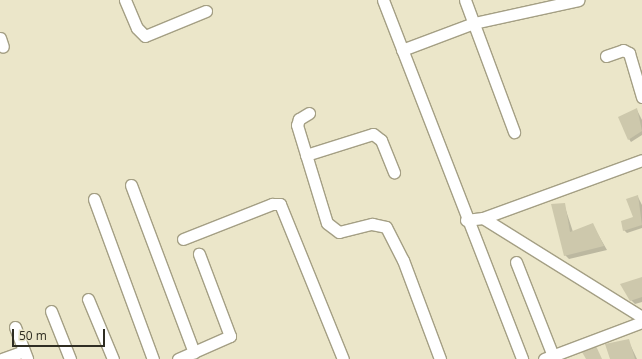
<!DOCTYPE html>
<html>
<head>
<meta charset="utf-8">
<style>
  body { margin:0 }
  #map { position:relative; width:642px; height:359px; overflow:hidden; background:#ebe6c9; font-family:"Open Sans",sans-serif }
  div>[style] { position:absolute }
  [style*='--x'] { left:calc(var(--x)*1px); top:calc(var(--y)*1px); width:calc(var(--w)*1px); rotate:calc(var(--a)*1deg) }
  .shadow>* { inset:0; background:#0003 }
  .building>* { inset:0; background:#cdc8ac }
  .roads { filter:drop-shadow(1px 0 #a49f84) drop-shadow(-1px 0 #a49f84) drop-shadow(0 1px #a49f84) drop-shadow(0 -1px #a49f84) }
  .minor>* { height:11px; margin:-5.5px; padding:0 5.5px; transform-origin:5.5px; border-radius:5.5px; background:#fff }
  span { translate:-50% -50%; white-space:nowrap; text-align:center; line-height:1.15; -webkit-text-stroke:3px #ebe6c9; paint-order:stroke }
  .scale { position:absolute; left:12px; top:329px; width:93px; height:18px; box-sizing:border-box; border:2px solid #2f2d22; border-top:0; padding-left:5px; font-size:12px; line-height:14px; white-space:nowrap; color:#2f2d22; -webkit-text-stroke:3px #ebe6c9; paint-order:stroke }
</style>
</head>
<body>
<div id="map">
  <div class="shadow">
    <div style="clip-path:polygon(637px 110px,642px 120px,642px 135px,631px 142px,629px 139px)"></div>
    <div style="clip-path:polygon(638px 197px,642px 205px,642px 228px,627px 233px,624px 230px,634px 218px,628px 200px)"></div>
    <div style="clip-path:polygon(564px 204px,573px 232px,592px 224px,607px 250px,569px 259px,565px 255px)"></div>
    <div style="clip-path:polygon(642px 278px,642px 302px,635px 304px,631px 300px)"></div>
    <div style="clip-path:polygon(628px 340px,637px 359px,611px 359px)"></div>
  </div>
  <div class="building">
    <div style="clip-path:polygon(637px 108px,642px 131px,628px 140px,618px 117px)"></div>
    <div style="clip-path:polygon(638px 195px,642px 225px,623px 231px,621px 221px,633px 217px,626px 199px)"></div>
    <div style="clip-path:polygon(565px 203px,570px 232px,593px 223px,604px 246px,564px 256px,551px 204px)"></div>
    <div style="clip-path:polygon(642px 277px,642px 297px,630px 301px,620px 284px)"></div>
    <div style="clip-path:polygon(629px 339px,635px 359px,610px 359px,605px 344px)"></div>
    <div style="clip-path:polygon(596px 346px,602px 359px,586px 359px,582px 352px)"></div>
  </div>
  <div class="roads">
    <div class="minor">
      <div style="--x:125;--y:0;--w:30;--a:67"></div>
      <div style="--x:137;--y:28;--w:11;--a:45"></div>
      <div style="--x:145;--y:36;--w:66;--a:-22.3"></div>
      <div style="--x:383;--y:0;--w:385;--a:68.8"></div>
      <div style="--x:465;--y:0;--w:141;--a:69.6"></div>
      <div style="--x:0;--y:38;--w:9;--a:72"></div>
      <div style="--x:402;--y:50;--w:77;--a:-20.6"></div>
      <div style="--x:474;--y:23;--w:107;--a:-12.4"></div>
      <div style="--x:606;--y:56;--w:18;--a:-19"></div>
      <div style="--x:623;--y:50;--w:7;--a:27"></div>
      <div style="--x:629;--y:53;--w:46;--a:73.5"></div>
      <div style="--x:309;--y:113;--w:12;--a:149"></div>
      <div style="--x:299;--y:119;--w:6;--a:108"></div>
      <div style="--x:297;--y:125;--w:102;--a:73"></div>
      <div style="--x:327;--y:223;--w:15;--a:37"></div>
      <div style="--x:339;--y:232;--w:34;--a:-14"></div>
      <div style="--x:372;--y:224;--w:14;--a:12"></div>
      <div style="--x:386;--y:227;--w:37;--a:63"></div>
      <div style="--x:403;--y:260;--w:106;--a:69.5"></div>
      <div style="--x:306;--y:155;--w:70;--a:-17.4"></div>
      <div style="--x:373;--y:134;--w:10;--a:37"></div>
      <div style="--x:381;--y:140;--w:35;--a:68"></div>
      <div style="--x:131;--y:185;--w:179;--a:69.4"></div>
      <div style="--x:94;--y:199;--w:171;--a:69.8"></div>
      <div style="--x:483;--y:218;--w:169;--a:-20"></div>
      <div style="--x:466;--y:220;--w:17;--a:-7"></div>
      <div style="--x:483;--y:218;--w:187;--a:31.9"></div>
      <div style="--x:183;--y:239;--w:96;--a:-21.5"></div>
      <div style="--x:272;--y:204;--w:8;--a:0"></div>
      <div style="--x:280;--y:204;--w:167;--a:67.9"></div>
      <div style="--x:516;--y:262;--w:101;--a:68.5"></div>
      <div style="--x:88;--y:299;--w:65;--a:67.4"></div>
      <div style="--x:51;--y:311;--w:52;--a:68.4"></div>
      <div style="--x:15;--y:327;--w:34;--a:69"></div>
      <div style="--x:2;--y:359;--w:23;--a:-20"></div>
      <div style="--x:178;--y:359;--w:57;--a:-23.9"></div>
      <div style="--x:230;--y:336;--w:88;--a:-110.7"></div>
      <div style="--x:544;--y:359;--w:105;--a:-20.7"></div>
    </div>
  </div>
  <div class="scale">50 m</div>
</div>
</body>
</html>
